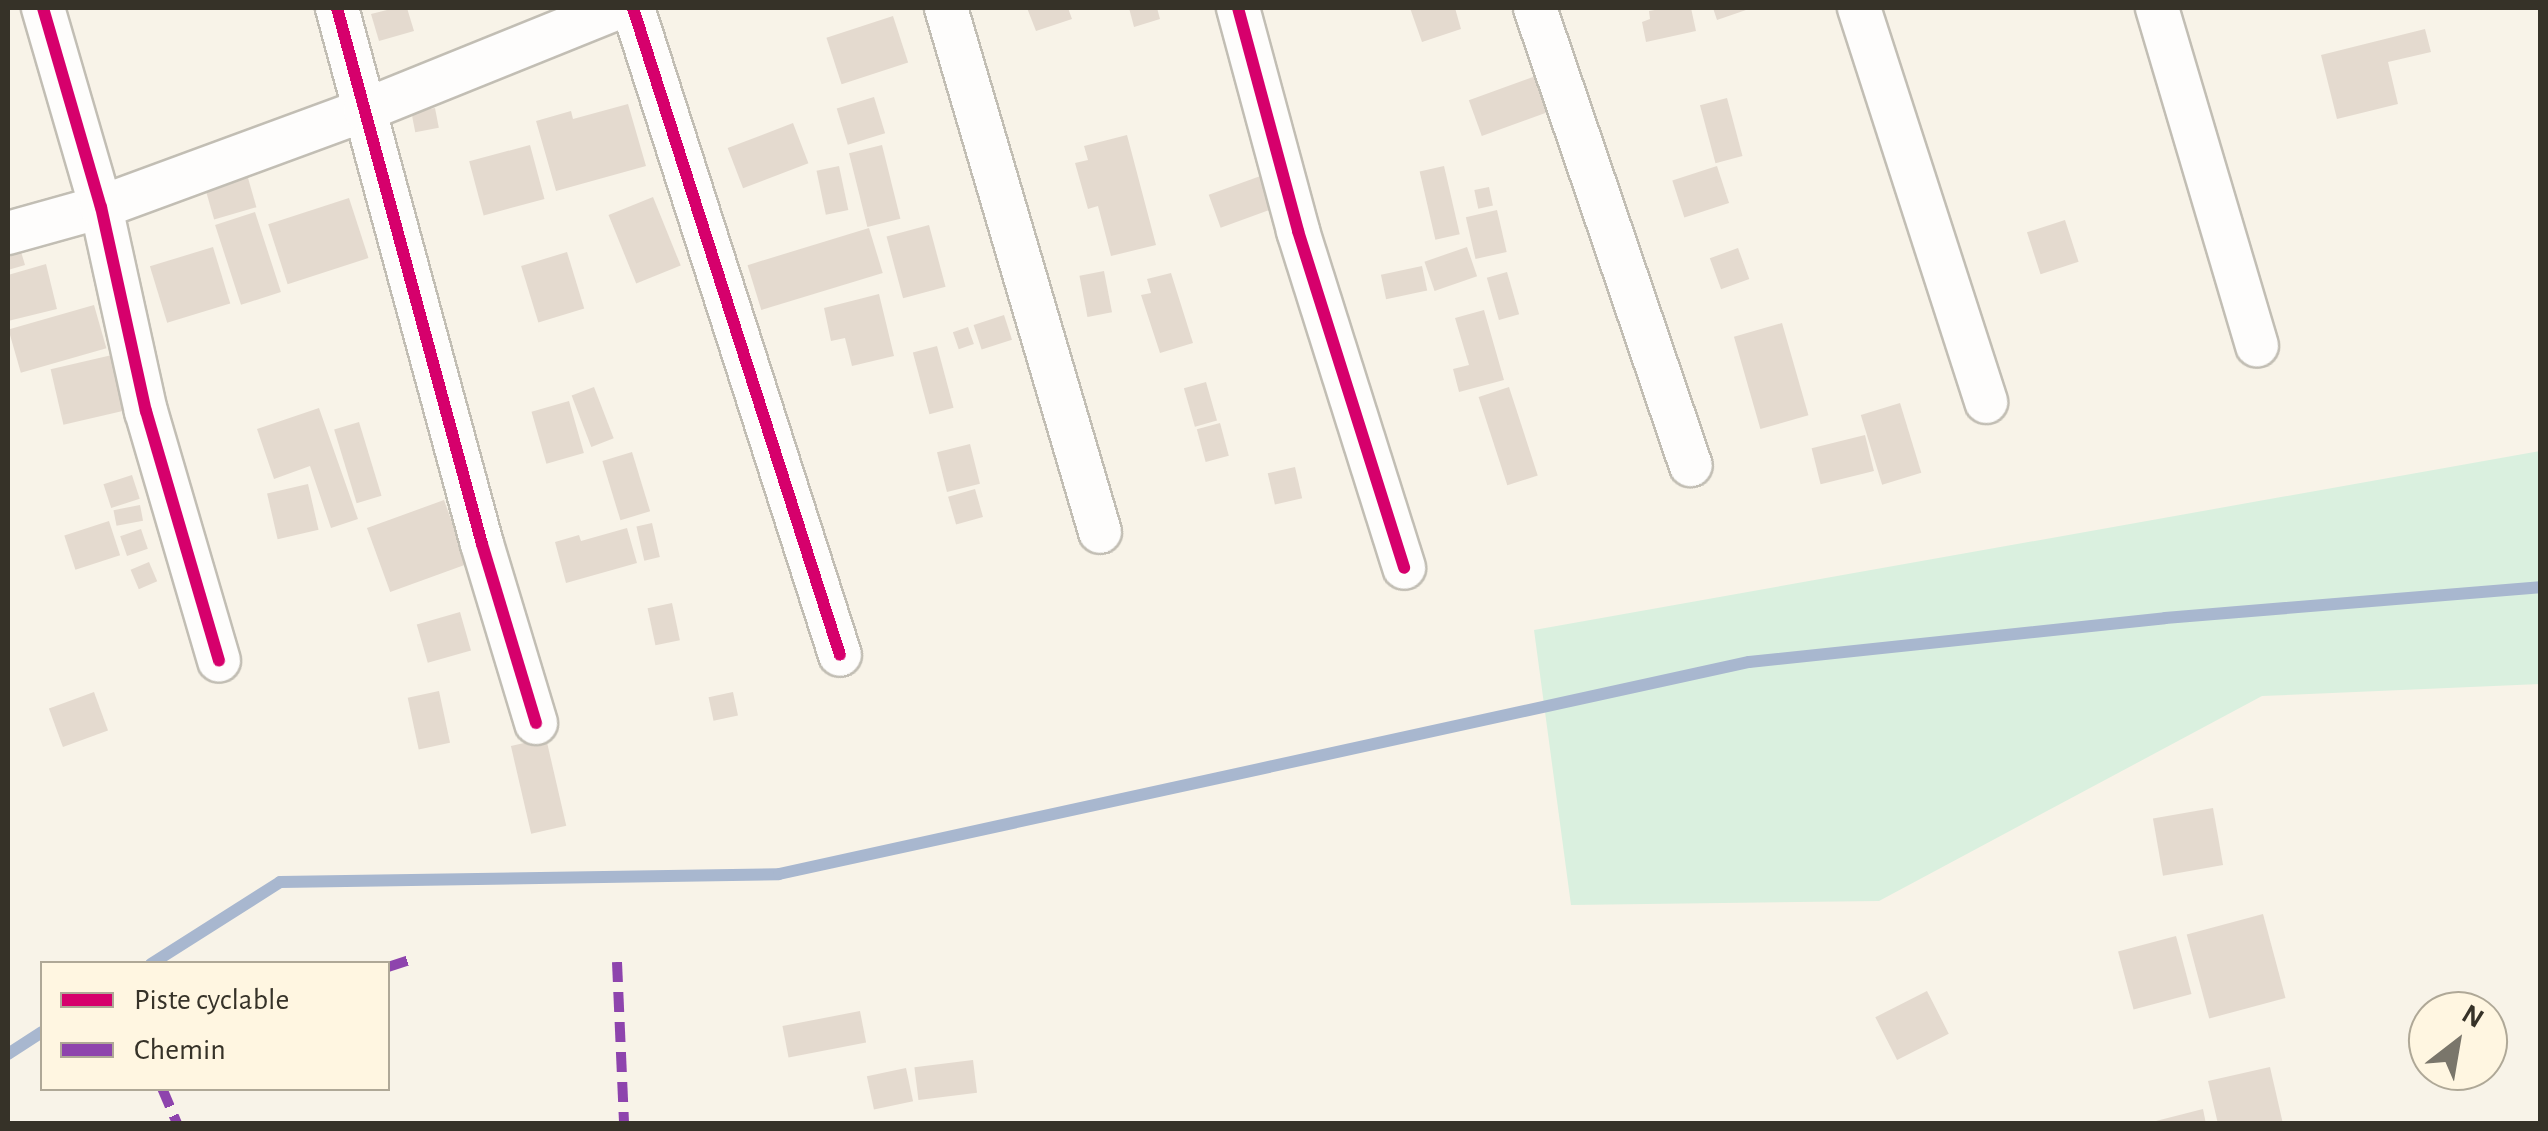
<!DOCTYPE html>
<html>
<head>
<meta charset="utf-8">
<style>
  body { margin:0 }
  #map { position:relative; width:2548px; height:1131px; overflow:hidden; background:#f8f3e8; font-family:"Alegreya Sans",sans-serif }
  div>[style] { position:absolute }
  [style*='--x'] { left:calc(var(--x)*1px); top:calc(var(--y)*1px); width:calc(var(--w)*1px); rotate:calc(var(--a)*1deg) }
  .green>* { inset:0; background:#daf0df }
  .stream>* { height:12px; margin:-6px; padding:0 6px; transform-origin:6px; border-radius:6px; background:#a8b7cf }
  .building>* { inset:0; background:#e4dacf; transform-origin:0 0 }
  .roads { filter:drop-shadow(2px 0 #c2beb4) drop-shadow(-2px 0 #c2beb4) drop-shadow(0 2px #c2beb4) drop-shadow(0 -2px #c2beb4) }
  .minor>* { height:42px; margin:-21px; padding:0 21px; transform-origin:21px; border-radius:21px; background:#fefdfc }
  .quiet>* { height:10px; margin-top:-5px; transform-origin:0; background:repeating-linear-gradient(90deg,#8e44ad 0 20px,transparent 0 30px) }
  .cycleway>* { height:12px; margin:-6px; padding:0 6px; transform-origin:6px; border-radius:6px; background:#d6006c }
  span { translate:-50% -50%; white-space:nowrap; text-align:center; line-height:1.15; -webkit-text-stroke:9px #fff6e1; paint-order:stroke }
  .frame { position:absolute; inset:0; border:10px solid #363228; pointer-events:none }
  .legend { position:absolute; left:40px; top:961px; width:350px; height:130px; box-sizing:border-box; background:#fff6e1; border:2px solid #afa897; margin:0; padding:12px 18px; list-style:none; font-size:30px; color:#363228 }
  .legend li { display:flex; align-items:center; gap:20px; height:50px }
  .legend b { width:50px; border:2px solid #afa897 }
  .north { position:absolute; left:2408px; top:991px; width:100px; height:100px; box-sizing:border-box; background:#fff6e1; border:2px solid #afa897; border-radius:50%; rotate:31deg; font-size:28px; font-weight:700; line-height:40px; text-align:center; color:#363228 }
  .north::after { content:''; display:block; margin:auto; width:35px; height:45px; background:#7a766b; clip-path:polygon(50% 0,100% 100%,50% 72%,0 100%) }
</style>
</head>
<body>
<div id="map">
  <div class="green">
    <div style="clip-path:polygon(2540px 451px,2540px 684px,2262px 696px,1879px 901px,1571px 905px,1534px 630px)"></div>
  </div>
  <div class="stream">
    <div style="--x:151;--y:964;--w:153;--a:-32.4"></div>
    <div style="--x:280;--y:882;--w:499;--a:-0.9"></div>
    <div style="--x:779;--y:874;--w:993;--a:-12.33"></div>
    <div style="--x:1749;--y:662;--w:418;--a:-6"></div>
    <div style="--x:2165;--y:618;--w:376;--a:-4.7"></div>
    <div style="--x:8;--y:1054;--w:40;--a:-32.9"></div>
  </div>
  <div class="building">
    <div style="clip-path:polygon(395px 8px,407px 8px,414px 31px,379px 41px,371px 14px)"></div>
    <div style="clip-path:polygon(1027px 8px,1068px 8px,1072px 19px,1036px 31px)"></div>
    <div style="clip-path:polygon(1129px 8px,1157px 8px,1160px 19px,1134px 27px)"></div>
    <div style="clip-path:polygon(1410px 8px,1455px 8px,1461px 29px,1422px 42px)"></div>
    <div style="clip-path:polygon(1666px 8px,1691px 8px,1696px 31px,1646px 42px,1642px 22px,1650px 19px,1649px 11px)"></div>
    <div style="clip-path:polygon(1713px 8px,1745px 8px,1746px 10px,1717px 20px)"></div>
    <div style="left:893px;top:16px;width:49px;height:70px;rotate:72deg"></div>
    <div style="clip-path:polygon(2425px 29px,2431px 52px,2388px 62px,2398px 104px,2337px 119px,2321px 55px)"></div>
    <div style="left:1544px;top:73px;width:38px;height:80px;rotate:70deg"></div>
    <div style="left:874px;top:97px;width:38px;height:39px;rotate:73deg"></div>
    <div style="left:1727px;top:98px;width:60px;height:28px;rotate:75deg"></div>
    <div style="clip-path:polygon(628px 104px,646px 166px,556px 191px,536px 121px,571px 111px,573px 119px)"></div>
    <div style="left:435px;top:108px;width:20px;height:24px;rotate:79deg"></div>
    <div style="left:793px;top:123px;width:43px;height:70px;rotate:69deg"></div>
    <div style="clip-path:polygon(1127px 135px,1156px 245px,1111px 256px,1098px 206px,1088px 209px,1075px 163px,1088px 160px,1084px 146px)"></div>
    <div style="left:530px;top:145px;width:56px;height:63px;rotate:75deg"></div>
    <div style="left:882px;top:145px;width:76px;height:34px;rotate:76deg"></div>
    <div style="left:244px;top:164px;width:45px;height:44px;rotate:74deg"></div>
    <div style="left:839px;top:166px;width:45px;height:23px;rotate:78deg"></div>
    <div style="left:1444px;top:166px;width:70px;height:25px;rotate:77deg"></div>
    <div style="left:1717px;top:166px;width:39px;height:47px;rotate:72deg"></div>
    <div style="left:1266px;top:174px;width:35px;height:61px;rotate:70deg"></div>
    <div style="left:1489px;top:187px;width:19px;height:15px;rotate:78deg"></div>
    <div style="left:653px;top:197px;width:74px;height:48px;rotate:68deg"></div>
    <div style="left:349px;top:198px;width:63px;height:85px;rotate:72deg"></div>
    <div style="left:1497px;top:210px;width:43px;height:32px;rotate:77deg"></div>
    <div style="left:255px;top:212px;width:84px;height:42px;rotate:72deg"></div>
    <div style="left:2065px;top:220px;width:44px;height:40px;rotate:72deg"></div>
    <div style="left:929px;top:225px;width:64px;height:44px;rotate:75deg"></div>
    <div style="left:869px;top:228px;width:47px;height:127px;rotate:73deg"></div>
    <div style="clip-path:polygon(19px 245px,25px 265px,8px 270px,8px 248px)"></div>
    <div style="left:213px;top:247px;width:59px;height:66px;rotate:73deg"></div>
    <div style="left:1467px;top:247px;width:31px;height:45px;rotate:71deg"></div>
    <div style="left:1738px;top:248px;width:33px;height:30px;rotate:70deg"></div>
    <div style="left:567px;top:252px;width:59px;height:48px;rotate:73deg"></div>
    <div style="clip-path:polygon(46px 264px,57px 309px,8px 321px,8px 275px)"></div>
    <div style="left:1422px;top:266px;width:25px;height:42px;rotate:78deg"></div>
    <div style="left:1104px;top:271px;width:42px;height:25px;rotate:79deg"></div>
    <div style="left:1507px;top:272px;width:44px;height:21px;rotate:74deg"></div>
    <div style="clip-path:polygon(1171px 273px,1193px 343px,1160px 353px,1141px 295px,1151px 293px,1147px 279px)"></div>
    <div style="clip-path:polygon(879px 294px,894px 356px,852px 366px,845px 338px,831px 341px,824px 308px)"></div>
    <div style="left:94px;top:305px;width:45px;height:89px;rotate:74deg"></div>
    <div style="clip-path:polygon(1484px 310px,1504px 380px,1459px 392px,1453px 369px,1469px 365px,1455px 318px)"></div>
    <div style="left:1004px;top:315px;width:26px;height:32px;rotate:72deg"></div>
    <div style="left:1782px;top:323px;width:96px;height:50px;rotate:74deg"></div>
    <div style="left:968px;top:327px;width:18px;height:16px;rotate:71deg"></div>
    <div style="left:937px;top:346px;width:64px;height:25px;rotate:75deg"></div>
    <div style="left:112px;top:355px;width:57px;height:63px;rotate:77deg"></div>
    <div style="left:1206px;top:382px;width:40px;height:23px;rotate:74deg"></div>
    <div style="left:594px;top:387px;width:55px;height:24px;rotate:69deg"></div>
    <div style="left:1509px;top:387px;width:93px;height:32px;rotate:72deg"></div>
    <div style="left:569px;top:401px;width:54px;height:39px;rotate:74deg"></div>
    <div style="left:1900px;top:403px;width:73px;height:41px;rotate:73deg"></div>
    <div style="clip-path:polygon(319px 408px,358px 519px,331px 528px,310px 466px,274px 479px,257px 429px)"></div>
    <div style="left:359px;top:422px;width:77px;height:26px;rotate:73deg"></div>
    <div style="left:1220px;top:423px;width:34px;height:24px;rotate:75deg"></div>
    <div style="left:1865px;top:435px;width:37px;height:55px;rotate:76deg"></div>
    <div style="left:970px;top:444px;width:41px;height:34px;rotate:76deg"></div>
    <div style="left:632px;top:452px;width:62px;height:31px;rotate:73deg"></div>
    <div style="left:1295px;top:467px;width:32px;height:28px;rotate:77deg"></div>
    <div style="left:132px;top:475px;width:25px;height:30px;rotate:72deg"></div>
    <div style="left:308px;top:484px;width:47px;height:42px;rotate:77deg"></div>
    <div style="left:975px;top:489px;width:29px;height:28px;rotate:74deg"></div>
    <div style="left:444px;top:500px;width:68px;height:82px;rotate:70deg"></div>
    <div style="left:140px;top:505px;width:16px;height:27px;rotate:79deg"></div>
    <div style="left:109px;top:521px;width:36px;height:47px;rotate:72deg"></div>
    <div style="left:652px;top:523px;width:35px;height:16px;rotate:77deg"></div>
    <div style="clip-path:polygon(627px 528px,637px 563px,566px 583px,555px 542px,579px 535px,581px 541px)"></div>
    <div style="left:141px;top:529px;width:21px;height:22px;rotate:71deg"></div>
    <div style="left:149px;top:562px;width:21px;height:20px;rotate:67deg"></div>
    <div style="left:672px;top:603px;width:38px;height:25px;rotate:78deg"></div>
    <div style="left:460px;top:612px;width:40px;height:45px;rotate:74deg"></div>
    <div style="left:439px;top:691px;width:53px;height:32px;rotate:78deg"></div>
    <div style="left:94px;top:692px;width:41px;height:48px;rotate:70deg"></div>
    <div style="left:733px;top:692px;width:24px;height:25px;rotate:78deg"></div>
    <div style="left:546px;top:738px;width:90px;height:36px;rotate:77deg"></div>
    <div style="left:2213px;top:808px;width:58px;height:61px;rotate:80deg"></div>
    <div style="left:2263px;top:914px;width:87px;height:79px;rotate:75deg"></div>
    <div style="left:2176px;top:936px;width:60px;height:60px;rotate:75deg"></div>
    <div style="left:1927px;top:991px;width:48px;height:58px;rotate:63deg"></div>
    <div style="left:860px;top:1011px;width:32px;height:79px;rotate:79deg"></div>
    <div style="left:973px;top:1060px;width:33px;height:59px;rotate:83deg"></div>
    <div style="clip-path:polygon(2270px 1067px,2283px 1124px,2218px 1124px,2208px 1081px)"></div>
    <div style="left:906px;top:1068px;width:34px;height:40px;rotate:78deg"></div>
    <div style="clip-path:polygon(2203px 1109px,2206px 1124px,2152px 1124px,2152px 1122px)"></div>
  </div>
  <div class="roads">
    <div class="minor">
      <div style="--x:43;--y:8;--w:207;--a:73.8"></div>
      <div style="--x:101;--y:207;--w:209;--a:77.6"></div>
      <div style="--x:146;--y:411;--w:260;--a:73.7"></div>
      <div style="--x:337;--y:8;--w:555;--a:74.86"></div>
      <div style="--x:482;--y:544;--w:187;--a:73.2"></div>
      <div style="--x:633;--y:8;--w:679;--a:72.26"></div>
      <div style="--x:946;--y:8;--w:546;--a:73.62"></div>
      <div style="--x:1238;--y:8;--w:231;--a:74.9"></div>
      <div style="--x:1298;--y:231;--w:353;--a:72.5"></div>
      <div style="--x:1535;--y:8;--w:483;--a:71.2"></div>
      <div style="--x:1859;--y:8;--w:414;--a:72.1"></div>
      <div style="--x:2157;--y:8;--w:352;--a:73.5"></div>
      <div style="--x:8;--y:233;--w:97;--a:-15.6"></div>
      <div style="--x:101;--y:207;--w:281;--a:-20.2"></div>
      <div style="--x:365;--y:110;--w:272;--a:-22"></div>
    </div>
  </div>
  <div class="quiet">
    <div style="--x:617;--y:962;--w:162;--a:87.5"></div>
    <div style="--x:388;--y:967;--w:25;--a:-18"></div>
    <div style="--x:162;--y:1088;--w:39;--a:67"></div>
  </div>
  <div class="cycleway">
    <div style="--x:43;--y:8;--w:207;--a:73.8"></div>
    <div style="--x:101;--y:207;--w:209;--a:77.6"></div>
    <div style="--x:146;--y:411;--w:260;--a:73.7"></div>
    <div style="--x:337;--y:8;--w:555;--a:74.86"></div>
    <div style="--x:482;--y:544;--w:187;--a:73.2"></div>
    <div style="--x:633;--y:8;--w:679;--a:72.26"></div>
    <div style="--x:1238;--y:8;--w:231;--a:74.9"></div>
    <div style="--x:1298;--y:231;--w:353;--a:72.5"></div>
  </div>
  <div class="frame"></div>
  <ul class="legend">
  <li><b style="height:12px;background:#d6006c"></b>Piste cyclable</li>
  <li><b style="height:12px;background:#8e44ad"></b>Chemin</li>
  </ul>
  <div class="north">N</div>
</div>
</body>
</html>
